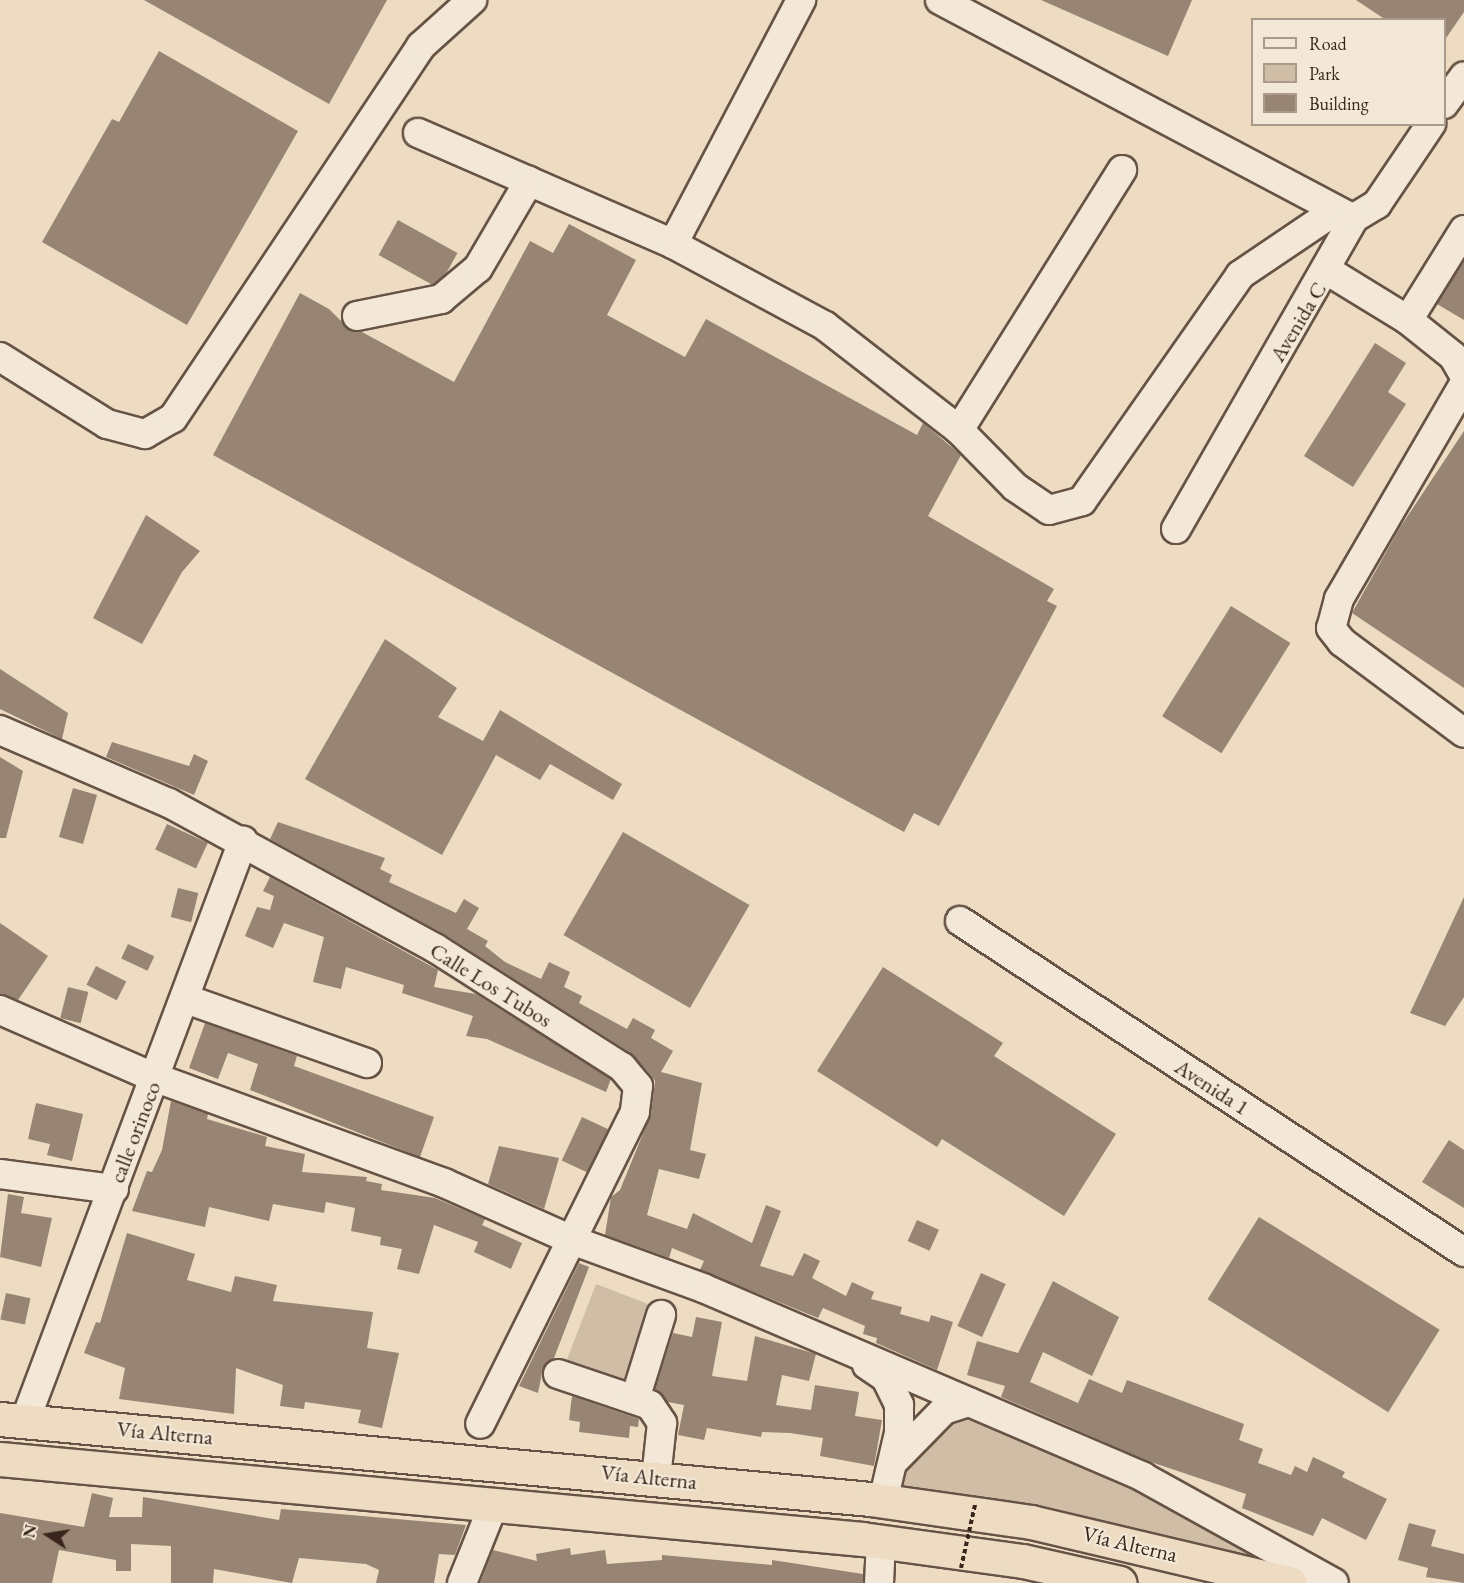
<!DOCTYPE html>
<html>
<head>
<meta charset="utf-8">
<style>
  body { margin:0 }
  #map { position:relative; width:1464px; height:1583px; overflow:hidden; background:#eddcc2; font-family:"EB Garamond",serif }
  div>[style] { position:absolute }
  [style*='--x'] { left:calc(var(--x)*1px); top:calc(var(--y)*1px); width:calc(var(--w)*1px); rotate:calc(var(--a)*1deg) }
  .green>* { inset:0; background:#cfbda6; transform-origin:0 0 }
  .building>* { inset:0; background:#978472; transform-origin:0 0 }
  .roads { filter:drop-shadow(2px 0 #675346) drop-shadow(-2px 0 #675346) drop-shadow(0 2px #675346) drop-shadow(0 -2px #675346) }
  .minor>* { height:28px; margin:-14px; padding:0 14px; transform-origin:14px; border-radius:14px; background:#f3e8d7 }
  .highway>* { height:33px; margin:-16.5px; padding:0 16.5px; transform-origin:16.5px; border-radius:16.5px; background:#eddcc2 }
  .path-bridge>* { height:4px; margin-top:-2px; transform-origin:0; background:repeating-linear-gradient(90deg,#3a251c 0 4.5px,transparent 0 7.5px) }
  span { translate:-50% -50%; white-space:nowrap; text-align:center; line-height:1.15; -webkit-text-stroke:4.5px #f3e8d7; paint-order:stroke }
  .street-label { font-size:22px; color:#3a251c }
  .legend { position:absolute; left:1251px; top:18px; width:195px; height:108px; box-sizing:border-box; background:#f3e8d7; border:2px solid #a99a8c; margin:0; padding:8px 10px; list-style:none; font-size:18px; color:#3a251c }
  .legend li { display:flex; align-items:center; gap:12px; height:30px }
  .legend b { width:30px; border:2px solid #a99a8c }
  .north { position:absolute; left:18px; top:1505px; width:60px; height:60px; -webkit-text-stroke:4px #f3e8d7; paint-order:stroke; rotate:282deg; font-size:16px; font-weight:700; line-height:24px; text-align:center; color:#3a251c }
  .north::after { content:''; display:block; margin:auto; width:21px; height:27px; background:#3a251c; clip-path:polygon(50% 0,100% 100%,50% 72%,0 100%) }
</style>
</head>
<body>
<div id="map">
  <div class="green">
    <div style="left:596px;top:1284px;width:60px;height:88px;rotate:21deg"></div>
    <div style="clip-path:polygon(967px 1411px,1103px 1468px,1272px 1567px,1078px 1515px,896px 1486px,927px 1438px)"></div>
  </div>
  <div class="building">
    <div style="clip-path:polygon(144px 0,387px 0,329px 104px)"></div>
    <div style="clip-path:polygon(1041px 0,1192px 0,1168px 56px)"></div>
    <div style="clip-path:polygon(1356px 0,1464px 0,1464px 12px,1444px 41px,1444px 20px,1386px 20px)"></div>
    <div style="clip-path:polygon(159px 51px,298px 131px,187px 325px,42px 242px,112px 119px,119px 122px)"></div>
    <div style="left:398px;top:220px;width:68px;height:40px;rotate:29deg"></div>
    <div style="clip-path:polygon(569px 224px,636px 260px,607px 315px,685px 357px,706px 319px,917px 435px,923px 423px,961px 455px,928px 516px,1054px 589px,1047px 601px,1057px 606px,939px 826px,914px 813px,904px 832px,213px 455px,300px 293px,329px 309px,351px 331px,362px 332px,454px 382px,530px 241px,553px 253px)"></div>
    <div style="clip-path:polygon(1464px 261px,1464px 320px,1437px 304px)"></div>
    <div style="clip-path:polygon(1375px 343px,1406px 363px,1388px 392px,1406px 404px,1353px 487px,1304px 456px)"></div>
    <div style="clip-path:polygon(1464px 431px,1464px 688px,1352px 613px,1399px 529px)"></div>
    <div style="clip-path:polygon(146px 515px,200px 551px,182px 572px,142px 644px,93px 618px)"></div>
    <div style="left:1231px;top:606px;width:70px;height:130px;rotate:32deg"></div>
    <div style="clip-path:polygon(385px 639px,457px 688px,438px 717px,483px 741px,500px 710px,622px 784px,613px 800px,550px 764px,540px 780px,496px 755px,442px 855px,305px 779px)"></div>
    <div style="clip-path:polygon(0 669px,68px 713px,62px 739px,0 709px)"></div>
    <div style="clip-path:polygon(112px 742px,189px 766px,194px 754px,208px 761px,194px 795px,106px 757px)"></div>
    <div style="clip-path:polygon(0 757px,23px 771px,6px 838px,0 838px)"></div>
    <div style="left:73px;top:788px;width:25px;height:51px;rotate:16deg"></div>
    <div style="clip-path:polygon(278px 822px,385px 858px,380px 869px,392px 875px,389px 882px,456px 913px,464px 899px,479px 908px,467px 929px,488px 941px,485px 946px,505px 962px,541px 979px,549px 962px,570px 972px,564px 987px,582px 996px,579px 1003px,627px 1029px,633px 1018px,655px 1030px,651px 1038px,673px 1051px,661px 1072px,702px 1083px,690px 1150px,706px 1154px,699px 1179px,659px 1169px,647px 1215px,687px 1229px,693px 1213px,752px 1243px,766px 1205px,781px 1211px,760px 1266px,793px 1276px,804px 1253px,820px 1261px,812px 1278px,846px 1296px,852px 1282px,874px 1292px,871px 1299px,902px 1307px,900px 1314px,929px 1322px,931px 1315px,953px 1322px,937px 1370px,876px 1343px,877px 1338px,863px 1334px,865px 1326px,823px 1308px,818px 1318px,700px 1270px,704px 1261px,672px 1248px,669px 1258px,605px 1235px,611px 1197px,620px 1190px,651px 1114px,655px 1081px,651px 1075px,631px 1053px,444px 934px,270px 839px)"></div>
    <div style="left:167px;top:824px;width:45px;height:28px;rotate:25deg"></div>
    <div style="left:623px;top:832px;width:146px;height:119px;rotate:30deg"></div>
    <div style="clip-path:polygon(270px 877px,438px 970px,434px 987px,476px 994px,611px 1079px,606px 1092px,487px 1039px,466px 1036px,473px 1016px,402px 993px,404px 985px,346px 967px,341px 989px,313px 982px,324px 937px,284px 923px,273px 948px,245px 936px,257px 907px,270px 910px,274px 896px,263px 891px)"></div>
    <div style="left:178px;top:888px;width:21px;height:30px;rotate:14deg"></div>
    <div style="clip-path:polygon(1464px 897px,1464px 997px,1445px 1026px,1410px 1013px)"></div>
    <div style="clip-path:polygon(0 923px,48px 956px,18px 1000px,0 994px)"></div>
    <div style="left:128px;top:944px;width:29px;height:16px;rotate:25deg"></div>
    <div style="left:96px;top:966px;width:34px;height:21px;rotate:27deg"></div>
    <div style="clip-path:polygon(883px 967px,1003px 1043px,994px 1056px,1116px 1134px,1064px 1216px,942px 1139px,937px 1147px,817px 1071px)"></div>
    <div style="left:68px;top:987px;width:21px;height:32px;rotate:14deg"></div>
    <div style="clip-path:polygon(205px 1023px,297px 1056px,294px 1066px,434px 1117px,420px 1157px,250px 1090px,258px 1064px,228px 1053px,218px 1079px,189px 1068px)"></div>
    <div style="clip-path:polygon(171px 1101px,208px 1114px,207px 1119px,267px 1137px,265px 1146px,305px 1154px,302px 1172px,367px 1177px,366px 1181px,382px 1184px,381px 1190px,435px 1198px,485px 1219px,482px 1225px,522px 1243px,511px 1269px,474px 1252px,478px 1242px,434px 1225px,419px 1274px,397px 1269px,402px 1249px,380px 1245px,381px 1237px,351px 1231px,355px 1208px,326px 1202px,324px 1213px,273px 1204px,269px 1221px,209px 1207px,205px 1227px,132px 1211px,147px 1171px,152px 1172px,162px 1150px)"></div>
    <div style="clip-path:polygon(36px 1103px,83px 1114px,72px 1161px,47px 1155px,50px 1144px,28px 1139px)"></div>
    <div style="left:582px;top:1117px;width:29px;height:48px;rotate:25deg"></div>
    <div style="clip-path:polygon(1449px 1140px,1464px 1150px,1464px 1208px,1422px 1182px)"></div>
    <div style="clip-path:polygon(499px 1146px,559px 1158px,544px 1209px,488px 1184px)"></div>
    <div style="clip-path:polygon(8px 1194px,24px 1197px,21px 1213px,52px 1218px,41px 1267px,0 1257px)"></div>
    <div style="left:1259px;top:1217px;width:213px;height:97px;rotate:32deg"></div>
    <div style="left:917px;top:1220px;width:24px;height:23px;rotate:24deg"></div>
    <div style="clip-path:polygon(127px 1233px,195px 1254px,187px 1280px,231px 1292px,235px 1276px,277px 1285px,273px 1301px,373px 1312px,367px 1348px,399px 1353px,382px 1428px,358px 1423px,361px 1410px,305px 1402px,304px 1409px,280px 1406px,283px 1385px,236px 1368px,234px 1414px,119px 1399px,125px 1368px,84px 1353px,96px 1322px,100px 1323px)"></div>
    <div style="clip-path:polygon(579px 1263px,589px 1267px,554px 1358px,543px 1368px,538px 1393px,519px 1386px)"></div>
    <div style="left:981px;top:1273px;width:27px;height:58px;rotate:24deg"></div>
    <div style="clip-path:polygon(1053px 1281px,1119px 1317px,1092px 1376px,1043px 1352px,1030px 1382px,1078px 1403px,1089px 1379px,1122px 1393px,1127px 1380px,1244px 1424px,1239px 1440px,1263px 1449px,1258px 1463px,1291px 1475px,1295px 1466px,1307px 1472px,1313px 1457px,1345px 1472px,1342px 1477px,1387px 1499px,1366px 1540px,1322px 1518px,1313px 1536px,1242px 1508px,1246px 1494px,1148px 1461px,1001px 1397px,1005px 1386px,967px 1375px,977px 1341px,1018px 1353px)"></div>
    <div style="left:6px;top:1293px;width:25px;height:27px;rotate:12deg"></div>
    <div style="clip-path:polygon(696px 1317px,722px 1322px,712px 1376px,747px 1381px,755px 1336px,816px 1354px,809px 1381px,782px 1375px,776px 1405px,811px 1410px,815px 1385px,859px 1392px,855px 1416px,882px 1420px,874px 1466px,820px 1456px,823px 1438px,790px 1433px,762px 1432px,761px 1437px,707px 1428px,704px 1440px,678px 1435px,684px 1405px,668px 1402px,655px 1389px,673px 1333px,692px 1337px)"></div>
    <div style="clip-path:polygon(572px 1396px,639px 1419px,638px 1427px,630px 1426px,629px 1438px,579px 1432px,580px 1422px,569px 1420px)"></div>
    <div style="clip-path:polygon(92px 1493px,113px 1498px,109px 1517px,142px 1517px,143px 1497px,279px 1520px,281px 1509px,466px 1525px,455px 1555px,439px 1554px,434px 1583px,376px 1583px,379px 1570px,366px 1564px,299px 1558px,292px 1583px,214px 1569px,213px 1583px,171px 1583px,171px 1546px,131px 1544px,131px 1571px,116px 1571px,116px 1560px,59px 1550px,52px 1583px,0 1583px,0 1513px,84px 1527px)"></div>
    <div style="clip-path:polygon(1409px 1523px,1436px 1530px,1431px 1546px,1464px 1554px,1464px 1583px,1426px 1577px,1428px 1568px,1398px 1560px)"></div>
    <div style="clip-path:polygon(570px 1548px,571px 1555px,605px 1550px,607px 1564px,662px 1560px,662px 1555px,772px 1565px,772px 1560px,863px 1574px,863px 1583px,480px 1583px,493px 1550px,537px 1561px,536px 1554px)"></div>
  </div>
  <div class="roads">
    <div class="minor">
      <div style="--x:940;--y:0;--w:464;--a:27.9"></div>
      <div style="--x:1444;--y:104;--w:34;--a:-54"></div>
      <div style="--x:418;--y:133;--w:278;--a:23.5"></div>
      <div style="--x:673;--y:244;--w:173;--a:28.3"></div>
      <div style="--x:825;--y:326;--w:170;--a:37.8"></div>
      <div style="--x:959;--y:430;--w:80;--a:45.5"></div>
      <div style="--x:1015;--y:487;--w:41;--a:34.1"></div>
      <div style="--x:1049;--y:510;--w:34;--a:-15"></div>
      <div style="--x:1082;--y:501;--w:276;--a:-55"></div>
      <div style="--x:1240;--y:275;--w:115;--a:-34"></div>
      <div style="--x:673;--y:244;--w:276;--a:-62.3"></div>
      <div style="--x:1328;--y:271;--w:94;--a:31.5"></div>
      <div style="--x:1408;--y:320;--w:58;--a:38.7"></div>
      <div style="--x:1453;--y:356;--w:22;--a:60"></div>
      <div style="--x:357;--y:316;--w:86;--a:-11.4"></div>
      <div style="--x:441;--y:299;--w:48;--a:-40"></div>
      <div style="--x:478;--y:268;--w:101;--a:-59.6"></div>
      <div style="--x:1408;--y:320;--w:106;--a:-58.1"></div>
      <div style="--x:0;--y:357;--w:126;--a:32.1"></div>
      <div style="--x:107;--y:424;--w:39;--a:15"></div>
      <div style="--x:145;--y:434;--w:32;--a:-30"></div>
      <div style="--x:173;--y:418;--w:447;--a:-56.3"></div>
      <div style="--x:421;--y:46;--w:69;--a:-42"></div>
      <div style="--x:1464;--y:384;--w:249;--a:120.2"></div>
      <div style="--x:1339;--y:599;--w:30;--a:105"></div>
      <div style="--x:1331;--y:628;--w:18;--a:52"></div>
      <div style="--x:1342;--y:642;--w:152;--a:36.7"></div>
      <div style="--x:959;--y:430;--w:307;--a:-57.9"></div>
      <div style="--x:1176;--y:529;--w:358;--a:-60.2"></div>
      <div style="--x:1354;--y:218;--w:27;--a:-31"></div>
      <div style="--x:1377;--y:204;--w:97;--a:-56"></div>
      <div style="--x:0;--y:730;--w:184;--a:23.4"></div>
      <div style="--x:169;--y:803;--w:303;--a:28.6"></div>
      <div style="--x:435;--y:948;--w:222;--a:32.5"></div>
      <div style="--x:622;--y:1067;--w:25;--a:50"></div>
      <div style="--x:638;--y:1086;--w:26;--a:97"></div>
      <div style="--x:635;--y:1112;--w:348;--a:116.4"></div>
      <div style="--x:960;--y:921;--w:603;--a:33.29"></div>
      <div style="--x:186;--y:999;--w:192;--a:19.5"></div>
      <div style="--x:0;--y:1010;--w:170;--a:23.6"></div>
      <div style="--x:156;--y:1078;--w:307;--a:20"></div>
      <div style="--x:444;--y:1183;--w:142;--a:24"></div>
      <div style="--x:574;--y:1241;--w:137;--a:20"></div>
      <div style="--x:703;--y:1288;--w:479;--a:23.2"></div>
      <div style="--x:1143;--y:1477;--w:218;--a:29"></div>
      <div style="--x:0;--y:1174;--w:115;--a:7.5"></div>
      <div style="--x:867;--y:1365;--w:23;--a:34"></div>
      <div style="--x:886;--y:1378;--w:30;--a:64"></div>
      <div style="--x:899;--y:1405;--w:28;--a:90"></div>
      <div style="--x:899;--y:1433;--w:70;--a:103.2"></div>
      <div style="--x:558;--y:1374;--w:97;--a:18.6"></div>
      <div style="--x:650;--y:1405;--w:22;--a:56"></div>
      <div style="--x:662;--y:1423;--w:55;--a:96.2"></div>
      <div style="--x:636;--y:1396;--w:85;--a:-72.8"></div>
      <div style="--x:25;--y:1421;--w:620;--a:-69.4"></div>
      <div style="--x:895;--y:1460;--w:70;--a:-45.6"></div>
      <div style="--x:944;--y:1410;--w:26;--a:-18"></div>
      <div style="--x:462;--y:1583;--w:83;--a:-68.1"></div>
      <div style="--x:879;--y:1583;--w:42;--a:-87.3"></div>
    </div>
    <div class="highway">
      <div style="--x:0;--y:1419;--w:874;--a:5.25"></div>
      <div style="--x:870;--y:1499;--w:163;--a:8.1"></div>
      <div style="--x:1031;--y:1522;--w:266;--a:13.3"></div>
      <div style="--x:0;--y:1459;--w:866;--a:5.3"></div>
      <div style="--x:862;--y:1539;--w:162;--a:7.8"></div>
      <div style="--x:1023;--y:1561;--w:99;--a:12.8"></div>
    </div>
  </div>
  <div class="path-bridge">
    <div style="--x:961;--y:1568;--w:65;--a:-77.5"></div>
  </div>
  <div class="street-label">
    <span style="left:1298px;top:322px;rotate:-59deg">Avenida C</span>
    <span style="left:491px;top:985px;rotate:32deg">Calle Los Tubos</span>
    <span style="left:1212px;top:1087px;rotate:33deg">Avenida 1</span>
    <span style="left:135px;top:1132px;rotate:-69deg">calle orinoco</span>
    <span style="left:165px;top:1433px;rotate:5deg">Vía Alterna</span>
    <span style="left:649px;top:1477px;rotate:6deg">Vía Alterna</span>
    <span style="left:1130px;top:1544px;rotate:13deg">Vía Alterna</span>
  </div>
  <ul class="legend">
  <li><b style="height:8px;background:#f3e8d7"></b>Road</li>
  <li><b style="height:16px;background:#cfbda6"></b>Park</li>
  <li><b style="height:16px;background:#978472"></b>Building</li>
  </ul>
  <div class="north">N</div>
</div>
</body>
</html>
